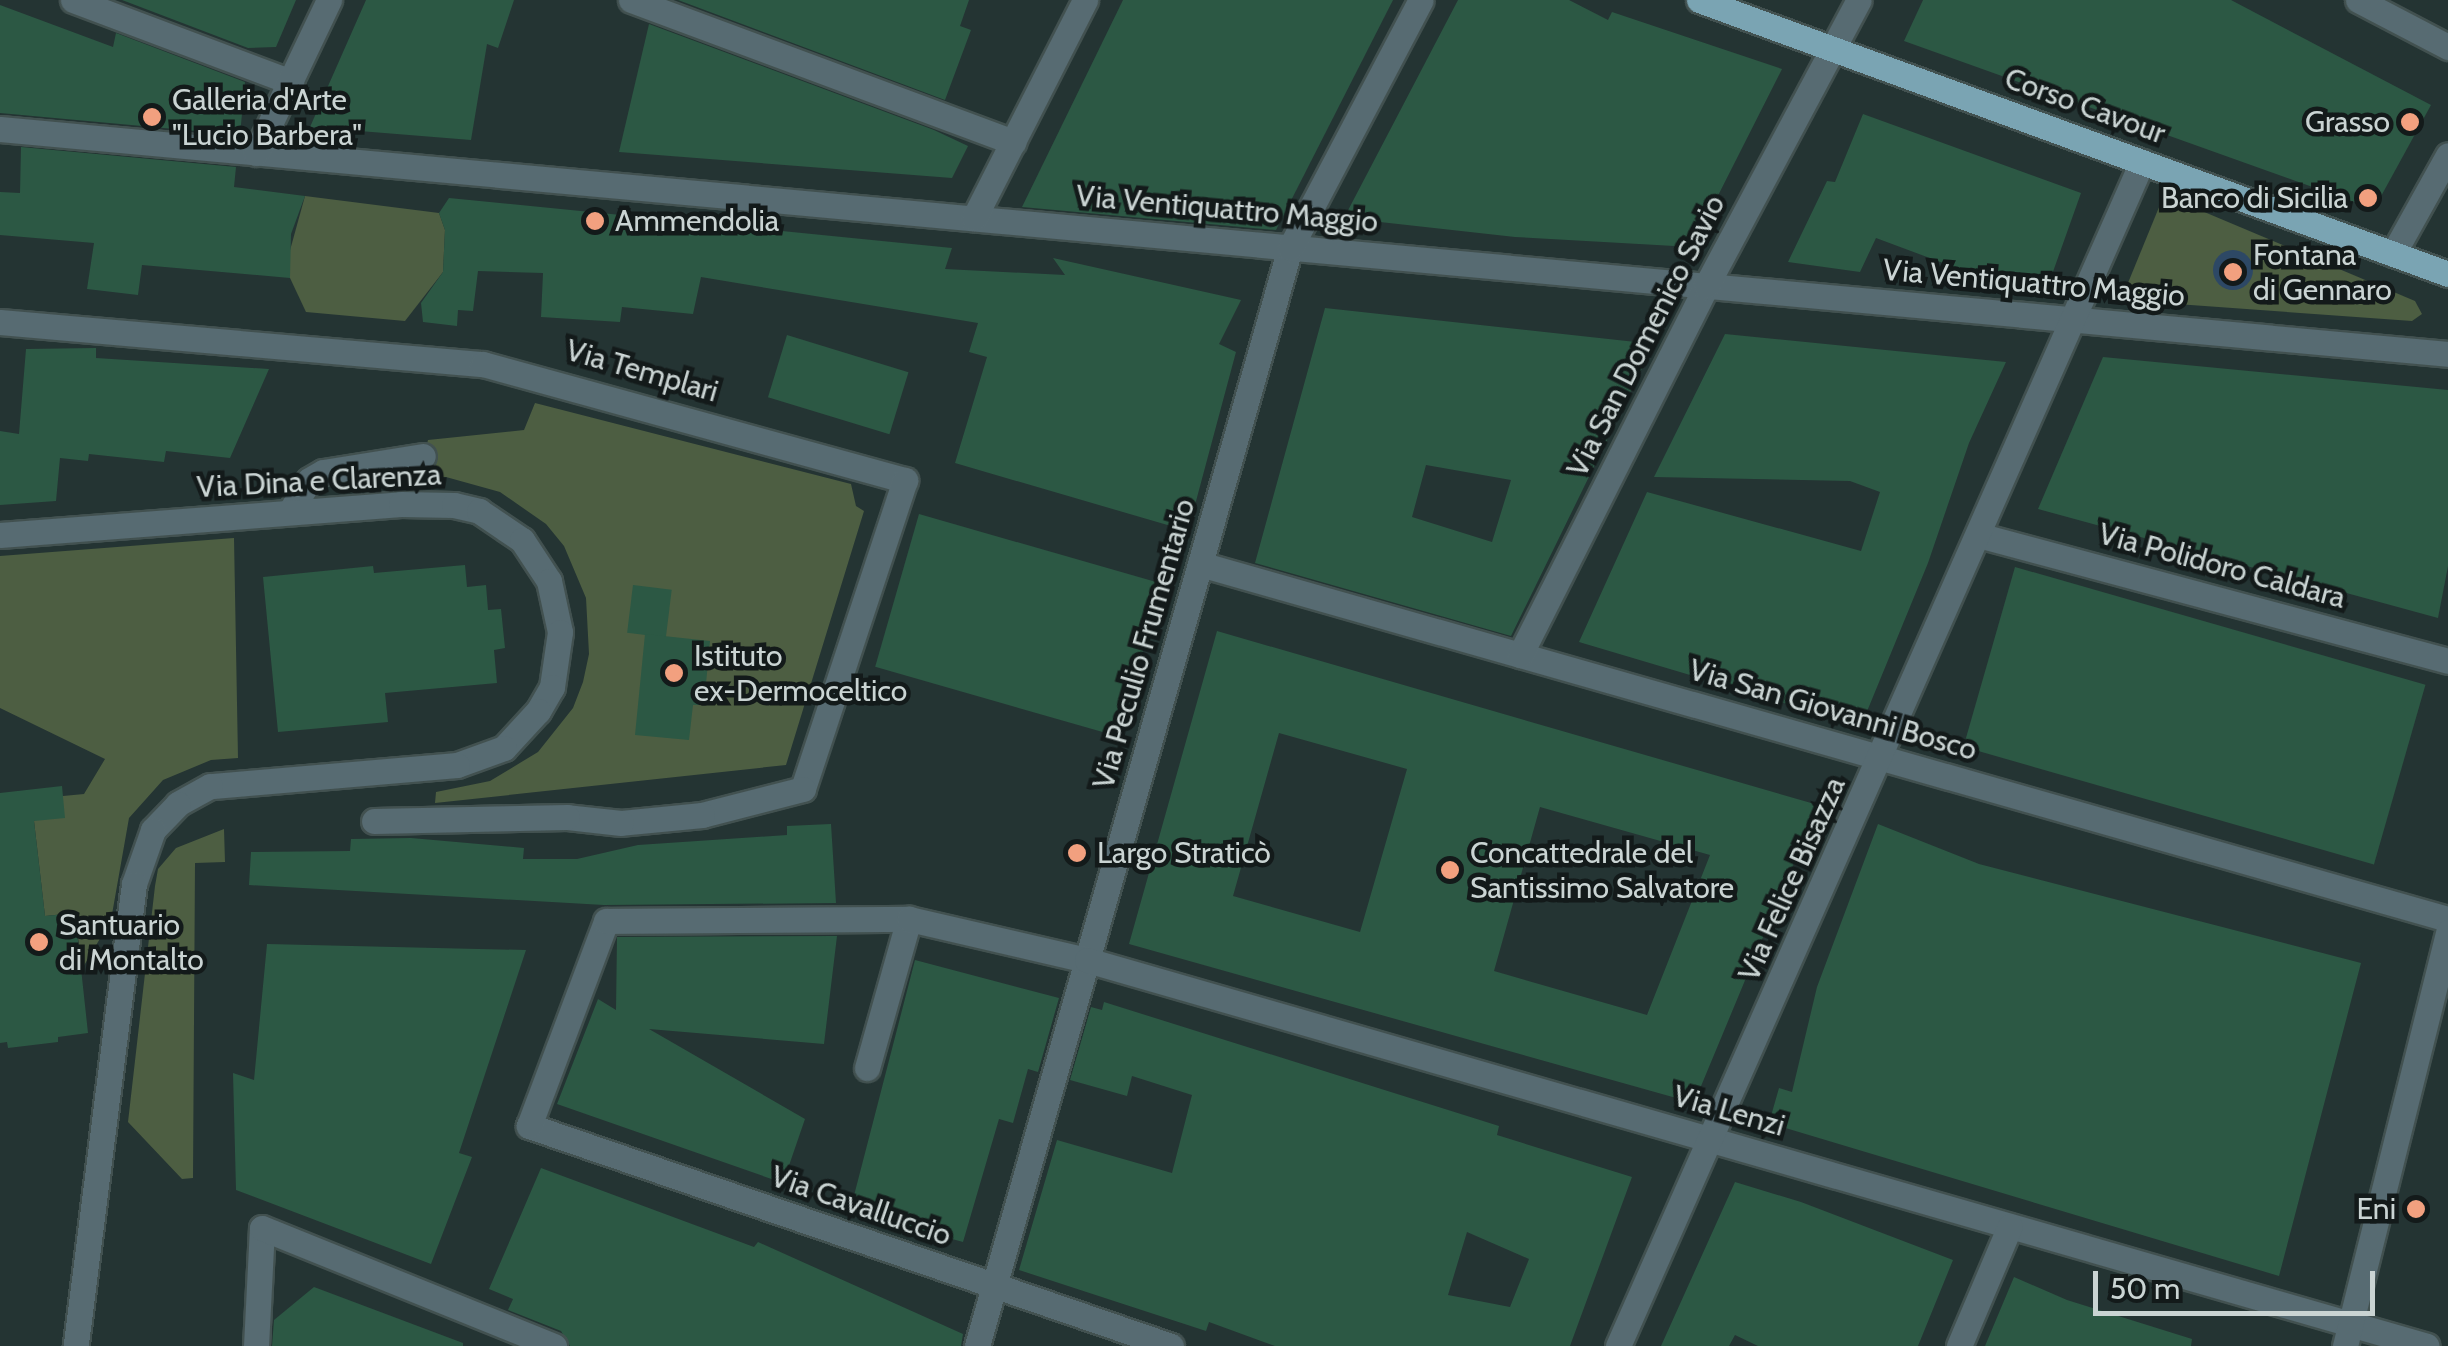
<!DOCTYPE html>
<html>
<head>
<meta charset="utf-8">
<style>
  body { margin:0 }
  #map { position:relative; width:2448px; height:1346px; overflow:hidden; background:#243433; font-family:Cabin,sans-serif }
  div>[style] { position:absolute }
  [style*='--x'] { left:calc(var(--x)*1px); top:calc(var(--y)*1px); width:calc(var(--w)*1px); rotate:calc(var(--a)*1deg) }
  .green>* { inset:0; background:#4d5e42 }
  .water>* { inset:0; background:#2d4865 }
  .round { border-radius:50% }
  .building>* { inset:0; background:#2c5844; transform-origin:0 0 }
  .roads { filter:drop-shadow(2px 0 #425150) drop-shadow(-2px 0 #425150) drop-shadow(0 2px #425150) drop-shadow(0 -2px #425150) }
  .minor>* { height:25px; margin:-12.5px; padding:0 12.5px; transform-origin:12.5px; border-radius:12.5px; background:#576b72 }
  .major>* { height:25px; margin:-12.5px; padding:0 12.5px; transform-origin:12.5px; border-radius:12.5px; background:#7aa4b3 }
  .dots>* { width:28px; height:28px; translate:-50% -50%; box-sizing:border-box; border:5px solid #131a1a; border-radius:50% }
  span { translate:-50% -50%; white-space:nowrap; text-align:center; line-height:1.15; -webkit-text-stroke:9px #131a1a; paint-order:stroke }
  .poi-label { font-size:30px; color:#cad4d3 }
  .left { translate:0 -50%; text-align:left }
  .right { translate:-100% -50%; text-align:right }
  .street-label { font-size:30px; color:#cad4d3 }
  .scale { position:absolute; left:2093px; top:1271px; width:282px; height:45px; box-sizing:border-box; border:5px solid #cad4d3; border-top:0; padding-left:12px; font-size:30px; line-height:35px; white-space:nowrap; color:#cad4d3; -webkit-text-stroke:8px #131a1a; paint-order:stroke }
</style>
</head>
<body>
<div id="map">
  <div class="green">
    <div style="clip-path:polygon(2164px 195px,2415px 301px,2422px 314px,2412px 321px,2121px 300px)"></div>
    <div style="clip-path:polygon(305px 196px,439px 213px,445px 230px,443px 272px,405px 321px,306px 312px,290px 278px,289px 254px)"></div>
    <div style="clip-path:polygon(535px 403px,851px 484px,856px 506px,864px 511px,786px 765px,435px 803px,436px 792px,490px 781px,538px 752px,573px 708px,583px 682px,589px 654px,586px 598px,564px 546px,546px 524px,500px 492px,446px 477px,418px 477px,428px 440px,524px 430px)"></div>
    <div style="clip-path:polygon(234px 538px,238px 758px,211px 760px,163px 780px,129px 818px,111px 920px,82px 969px,75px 913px,45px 916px,34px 821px,63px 796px,84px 794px,105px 759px,0 708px,0 556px)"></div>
    <div style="clip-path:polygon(224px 829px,225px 862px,195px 863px,193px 1178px,182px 1179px,128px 1122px,155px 886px,158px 869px,176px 848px)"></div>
  </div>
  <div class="water">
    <div class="round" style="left:2213px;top:250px;width:40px;height:40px"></div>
  </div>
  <div class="building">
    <div style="clip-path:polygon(122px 0,296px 0,276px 47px,248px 48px)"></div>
    <div style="clip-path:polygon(366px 0,514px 0,498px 48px,487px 44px,471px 140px,310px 127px)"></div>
    <div style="clip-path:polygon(678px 0,969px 0,960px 26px,971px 30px,945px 100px)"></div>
    <div style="clip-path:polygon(1123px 0,1393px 0,1276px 230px,1022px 207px)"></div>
    <div style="clip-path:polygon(1458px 0,1569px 0,1608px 20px,1612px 12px,1782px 69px,1692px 247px,1515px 237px,1344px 218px)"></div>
    <div style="clip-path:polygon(1923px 0,2231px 0,2431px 105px,2374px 209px,1904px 41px)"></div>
    <div style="clip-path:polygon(0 5px,113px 47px,116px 33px,245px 82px,240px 135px,0 113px)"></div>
    <div style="clip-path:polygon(649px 24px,934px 130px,968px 146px,952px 178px,619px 152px)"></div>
    <div style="clip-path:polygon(1863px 114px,2081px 193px,2049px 283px,2007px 283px,1978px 276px,1876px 238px,1860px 272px,1788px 262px,1827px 181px,1835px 182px)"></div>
    <div style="clip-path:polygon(21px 147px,236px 167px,234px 187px,305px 196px,291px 234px,290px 278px,142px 265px,138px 295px,87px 289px,94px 243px,0 235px,0 192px,20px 193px)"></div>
    <div style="clip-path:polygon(449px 198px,952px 248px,945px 269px,1065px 275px,1053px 258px,1241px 300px,1219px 344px,1236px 352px,1188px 531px,955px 463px,987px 357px,969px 352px,978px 323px,701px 277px,693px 314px,622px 307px,620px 322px,541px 317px,543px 273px,478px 271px,473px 311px,458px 310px,457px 326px,423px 322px,421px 303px,443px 272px,445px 230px,439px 213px)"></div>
    <div style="clip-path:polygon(evenodd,1325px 308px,1654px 344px,1511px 636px,1255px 563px,1325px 308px,1426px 465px,1511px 480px,1492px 542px,1412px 517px,1426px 465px)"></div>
    <div style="clip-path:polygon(1725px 334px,2006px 362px,1969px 443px,1928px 563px,1861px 726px,1579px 642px,1647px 492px,1861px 551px,1880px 492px,1850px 481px,1654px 477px)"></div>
    <div style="left:787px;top:335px;width:127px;height:65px;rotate:17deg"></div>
    <div style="clip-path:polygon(96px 348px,96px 358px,269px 369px,230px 458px,166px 451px,164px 462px,89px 454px,88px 461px,60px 458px,56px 501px,0 505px,0 431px,19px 434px,26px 349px)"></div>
    <div style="clip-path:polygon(2103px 357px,2448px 390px,2448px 566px,2438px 618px,2038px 509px)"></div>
    <div style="left:919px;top:514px;width:253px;height:159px;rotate:16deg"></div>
    <div style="clip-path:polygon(465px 565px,467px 587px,486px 585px,488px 610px,501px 609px,505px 648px,494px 650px,497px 683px,385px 693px,388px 722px,278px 732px,263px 577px,373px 566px,374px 573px)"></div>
    <div style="left:2015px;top:567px;width:427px;height:187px;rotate:16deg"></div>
    <div style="left:633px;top:585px;width:39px;height:48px;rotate:7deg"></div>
    <div style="clip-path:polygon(evenodd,1217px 631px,1818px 805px,1694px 1103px,1129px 944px,1217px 631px,1279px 733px,1407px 769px,1360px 932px,1233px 896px,1279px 733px,1217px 631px,1540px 807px,1710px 855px,1647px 1015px,1494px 971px,1540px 807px)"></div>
    <div style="clip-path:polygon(645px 634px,710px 641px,704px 705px,693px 705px,689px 740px,635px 735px)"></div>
    <div style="clip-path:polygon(62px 786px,65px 818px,34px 821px,45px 916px,75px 913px,88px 1033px,58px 1037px,58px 1042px,8px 1048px,7px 1042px,0 1043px,0 793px)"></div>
    <div style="clip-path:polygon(831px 824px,836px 903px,604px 905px,249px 885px,251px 852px,350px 851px,351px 839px,411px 838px,524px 848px,523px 859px,577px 859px,638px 845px,787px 835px,787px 826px)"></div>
    <div style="clip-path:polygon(1878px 824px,1979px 864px,2361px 963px,2279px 1276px,1769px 1123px,1779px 1088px,1792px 1092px,1817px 987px)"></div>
    <div style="clip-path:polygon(837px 936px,824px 1044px,649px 1029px,805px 1119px,783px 1183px,557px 1104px,598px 999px,616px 1010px,617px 937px)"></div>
    <div style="clip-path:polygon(267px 944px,526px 950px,459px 1153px,472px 1157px,431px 1264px,236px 1190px,233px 1073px,254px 1080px)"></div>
    <div style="clip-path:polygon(915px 960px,1059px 998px,1038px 1072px,1028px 1069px,1013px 1123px,999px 1119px,963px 1242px,850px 1211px)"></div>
    <div style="clip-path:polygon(evenodd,1104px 1002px,1499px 1126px,1497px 1135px,1632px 1177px,1570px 1346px,1275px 1346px,1209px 1322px,1206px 1331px,1019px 1270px,1057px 1140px,1172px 1173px,1192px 1095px,1132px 1076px,1127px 1096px,1070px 1080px,1091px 1007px,1102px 1010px,1104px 1002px,1467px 1232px,1529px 1259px,1510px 1307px,1448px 1295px,1467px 1232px)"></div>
    <div style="clip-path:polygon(541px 1168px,754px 1247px,758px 1242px,963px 1334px,961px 1346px,570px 1346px,561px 1331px,508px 1310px,513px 1299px,489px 1289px)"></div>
    <div style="clip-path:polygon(1735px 1182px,1801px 1202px,1953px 1260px,1918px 1346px,1758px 1346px,1735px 1335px,1729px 1346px,1661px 1346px)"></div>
    <div style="clip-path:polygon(2014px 1277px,2067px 1300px,2192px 1339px,2191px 1346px,1985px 1346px)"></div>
    <div style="clip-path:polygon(314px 1287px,463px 1343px,463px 1346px,272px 1346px,274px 1320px)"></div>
  </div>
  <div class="roads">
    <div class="minor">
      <div style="--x:73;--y:0;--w:233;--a:20.6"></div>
      <div style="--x:631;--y:0;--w:408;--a:20.4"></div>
      <div style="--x:2358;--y:0;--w:102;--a:27.6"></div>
      <div style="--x:0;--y:129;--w:2458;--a:5.25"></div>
      <div style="--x:256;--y:153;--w:170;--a:-64.5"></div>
      <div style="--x:974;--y:218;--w:245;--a:-63"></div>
      <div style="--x:2393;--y:254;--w:113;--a:-60.9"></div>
      <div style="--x:0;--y:322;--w:485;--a:5"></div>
      <div style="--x:483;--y:364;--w:438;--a:15.4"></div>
      <div style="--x:905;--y:480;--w:325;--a:108.3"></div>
      <div style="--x:803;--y:789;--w:104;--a:165.6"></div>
      <div style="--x:702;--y:815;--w:81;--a:174.4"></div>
      <div style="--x:621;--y:823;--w:54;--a:-173.7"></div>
      <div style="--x:567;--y:817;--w:193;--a:178.8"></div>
      <div style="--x:290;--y:512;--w:37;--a:-59"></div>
      <div style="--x:309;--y:480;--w:16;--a:-30"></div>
      <div style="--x:323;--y:472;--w:101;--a:-9.1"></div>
      <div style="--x:0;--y:535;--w:402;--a:-4.4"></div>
      <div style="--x:401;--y:504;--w:53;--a:1.1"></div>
      <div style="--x:454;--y:505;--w:26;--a:13"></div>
      <div style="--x:479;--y:511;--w:52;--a:34"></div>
      <div style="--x:522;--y:540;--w:49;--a:56.6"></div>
      <div style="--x:549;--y:581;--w:52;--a:77.8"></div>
      <div style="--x:560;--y:632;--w:56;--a:98.3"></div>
      <div style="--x:552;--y:687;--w:28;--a:120"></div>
      <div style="--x:538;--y:711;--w:50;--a:132.6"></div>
      <div style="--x:504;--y:748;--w:50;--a:160.1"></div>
      <div style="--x:457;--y:765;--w:248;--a:175.1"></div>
      <div style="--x:210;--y:786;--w:37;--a:151"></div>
      <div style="--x:178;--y:804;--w:36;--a:134"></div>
      <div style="--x:153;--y:830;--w:57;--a:109.4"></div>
      <div style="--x:134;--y:884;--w:466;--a:97.2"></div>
      <div style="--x:1978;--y:535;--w:487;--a:15"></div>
      <div style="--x:1200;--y:564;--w:1298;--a:15.88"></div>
      <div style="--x:1520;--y:655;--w:413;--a:-63.2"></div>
      <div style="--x:1706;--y:286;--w:324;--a:-61.9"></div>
      <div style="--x:867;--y:1068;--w:155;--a:-74.3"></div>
      <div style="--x:256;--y:1346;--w:118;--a:-87.1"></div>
      <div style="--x:262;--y:1228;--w:315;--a:22"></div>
      <div style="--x:977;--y:1346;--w:1142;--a:-74.09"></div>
      <div style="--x:1290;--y:248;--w:280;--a:-62.2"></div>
      <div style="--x:1171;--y:1346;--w:679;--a:-161.08"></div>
      <div style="--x:529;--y:1126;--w:219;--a:-69.4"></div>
      <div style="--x:606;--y:921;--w:303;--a:-0.4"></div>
      <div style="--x:909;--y:919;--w:183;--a:13"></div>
      <div style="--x:1087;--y:960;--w:1394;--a:16.07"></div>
      <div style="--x:1618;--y:1346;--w:1295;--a:-66.13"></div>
      <div style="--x:1959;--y:1346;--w:130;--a:-67"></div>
      <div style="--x:2345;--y:1346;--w:427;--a:-76"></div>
    </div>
    <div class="major">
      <div style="--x:1699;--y:0;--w:798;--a:20.09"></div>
    </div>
  </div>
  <div class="dots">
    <div style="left:152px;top:117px;background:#f2a07f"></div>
    <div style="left:2410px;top:122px;background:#f2a07f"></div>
    <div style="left:2368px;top:198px;background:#f2a07f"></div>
    <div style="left:595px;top:221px;background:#f2a07f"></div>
    <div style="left:2233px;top:272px;background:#f2a07f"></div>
    <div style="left:674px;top:673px;background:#f2a07f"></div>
    <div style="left:1077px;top:853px;background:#f2a07f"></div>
    <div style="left:1450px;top:870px;background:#f2a07f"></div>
    <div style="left:39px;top:942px;background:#f2a07f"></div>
    <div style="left:2416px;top:1209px;background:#f2a07f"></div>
  </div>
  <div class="poi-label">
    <span class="left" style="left:172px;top:117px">Galleria d'Arte<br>"Lucio Barbera"</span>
    <span class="right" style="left:2390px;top:122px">Grasso</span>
    <span class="right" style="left:2348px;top:198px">Banco di Sicilia</span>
    <span class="left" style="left:615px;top:221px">Ammendolia</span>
    <span class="left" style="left:2253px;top:272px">Fontana<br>di Gennaro</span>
    <span class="left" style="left:694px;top:673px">Istituto<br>ex-Dermoceltico</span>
    <span class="left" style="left:1097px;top:853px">Largo Straticò</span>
    <span class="left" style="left:1470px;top:870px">Concattedrale del<br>Santissimo Salvatore</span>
    <span class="left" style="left:59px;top:942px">Santuario<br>di Montalto</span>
    <span class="right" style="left:2396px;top:1209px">Eni</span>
  </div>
  <div class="street-label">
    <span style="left:2085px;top:106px;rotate:20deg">Corso Cavour</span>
    <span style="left:1227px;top:209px;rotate:5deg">Via Ventiquattro Maggio</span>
    <span style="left:2034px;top:283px;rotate:5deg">Via Ventiquattro Maggio</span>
    <span style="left:1646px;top:336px;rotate:-63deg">Via San Domenico Savio</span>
    <span style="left:642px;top:371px;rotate:16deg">Via Templari</span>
    <span style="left:319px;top:481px;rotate:-3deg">Via Dina e Clarenza</span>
    <span style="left:2222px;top:566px;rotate:15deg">Via Polidoro Caldara</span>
    <span style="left:1144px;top:644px;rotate:-74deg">Via Peculio Frumentario</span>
    <span style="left:1833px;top:710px;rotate:16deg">Via San Giovanni Bosco</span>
    <span style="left:1792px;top:879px;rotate:-66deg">Via Felice Bisazza</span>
    <span style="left:1729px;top:1111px;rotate:16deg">Via Lenzi</span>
    <span style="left:861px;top:1206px;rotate:19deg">Via Cavalluccio</span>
  </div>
  <div class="scale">50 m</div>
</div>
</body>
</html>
